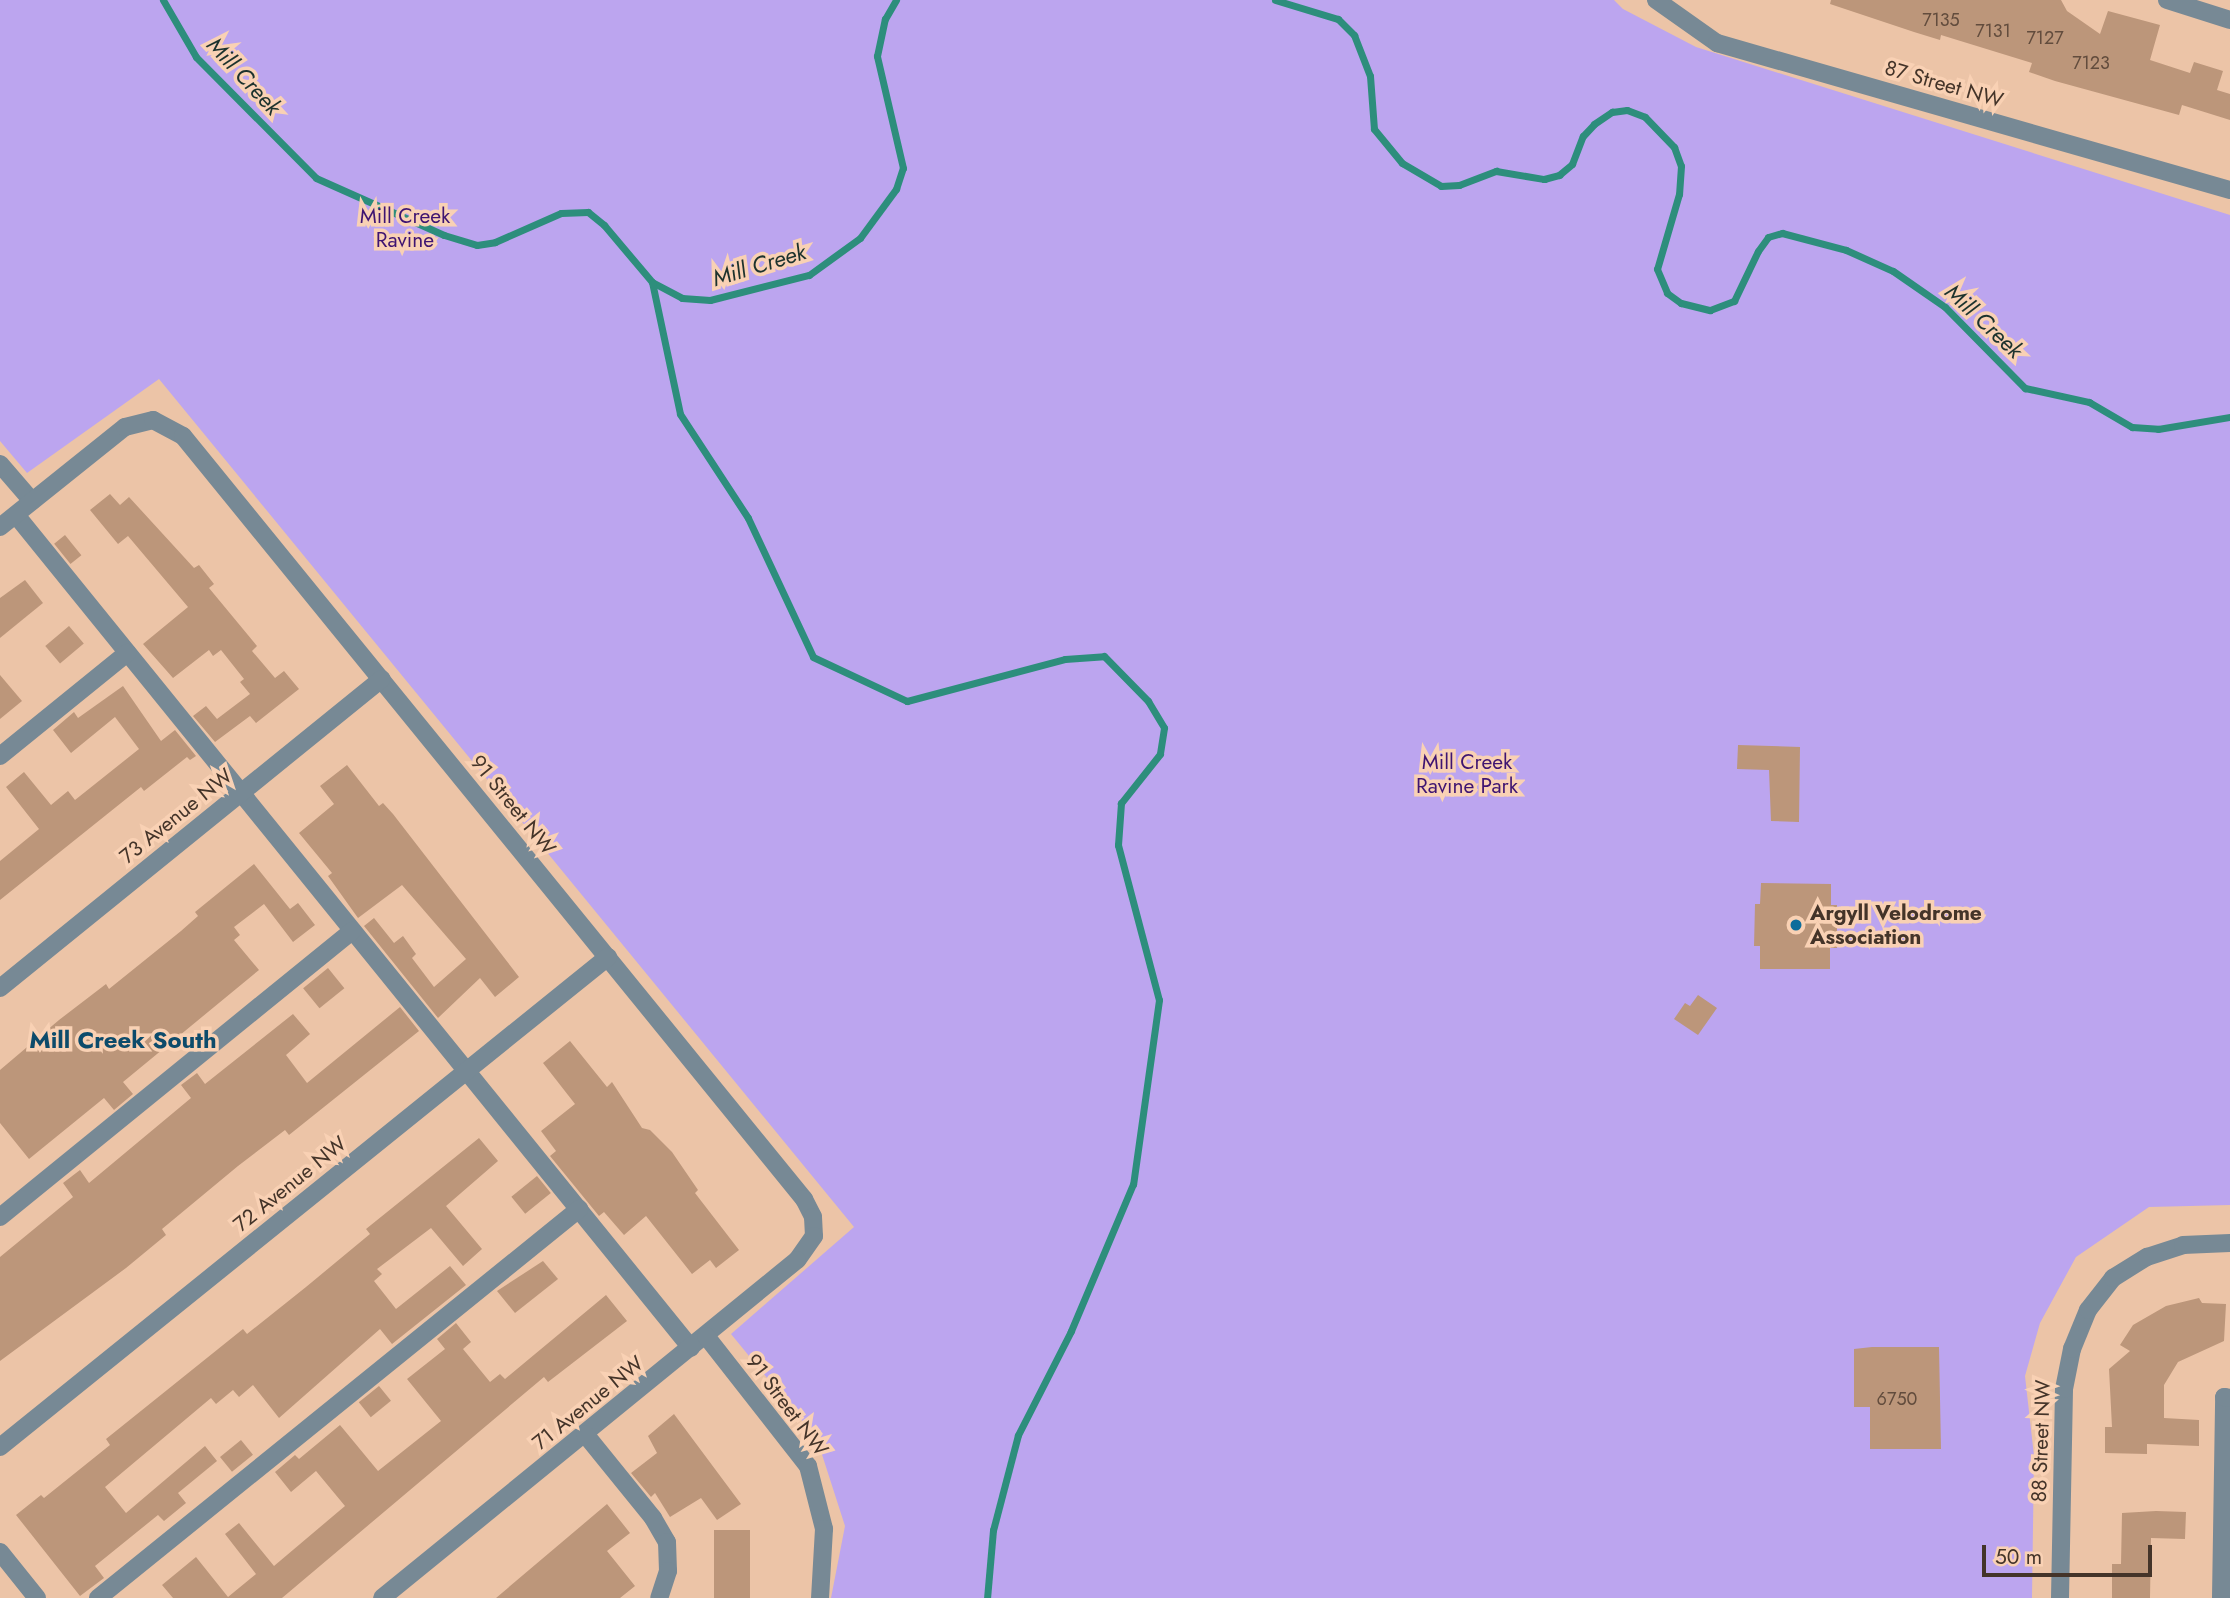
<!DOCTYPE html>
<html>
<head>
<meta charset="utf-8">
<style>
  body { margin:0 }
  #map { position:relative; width:2230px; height:1598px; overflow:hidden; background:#ecc4a7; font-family:Jost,sans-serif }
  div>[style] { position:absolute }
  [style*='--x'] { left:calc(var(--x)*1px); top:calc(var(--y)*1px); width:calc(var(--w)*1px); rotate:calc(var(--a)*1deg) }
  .green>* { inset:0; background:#bca5ef }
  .stream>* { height:7px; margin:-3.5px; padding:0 3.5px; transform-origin:3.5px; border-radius:3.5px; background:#2d8e7c }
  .building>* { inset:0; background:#bc967a; transform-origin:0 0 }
  .minor>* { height:18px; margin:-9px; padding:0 9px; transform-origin:9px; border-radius:9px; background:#778995 }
  .dots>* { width:19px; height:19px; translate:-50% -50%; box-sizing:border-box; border:4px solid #f9d1b4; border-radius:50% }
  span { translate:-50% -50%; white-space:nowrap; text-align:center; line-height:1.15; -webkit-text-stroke:7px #f9d1b4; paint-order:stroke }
  .number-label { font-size:18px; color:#624c3d }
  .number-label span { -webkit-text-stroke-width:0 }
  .street-label { font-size:21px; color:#443429 }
  .park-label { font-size:21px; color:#3e1471 }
  .poi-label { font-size:21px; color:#443429; font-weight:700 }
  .left { translate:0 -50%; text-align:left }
  .water-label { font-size:23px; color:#1c322d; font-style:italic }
  .quarter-label { font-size:24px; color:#0d4b6b; font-weight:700 }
  .scale { position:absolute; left:1982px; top:1545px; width:170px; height:32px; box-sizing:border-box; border:4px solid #443429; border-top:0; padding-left:9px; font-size:21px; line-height:24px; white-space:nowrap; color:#443429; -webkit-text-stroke:5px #f9d1b4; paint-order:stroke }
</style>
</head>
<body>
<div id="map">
  <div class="green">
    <div style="clip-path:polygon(0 0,1614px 0,1623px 9px,1696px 47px,2230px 215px,2230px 1205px,2149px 1207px,2076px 1257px,2040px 1323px,2025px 1376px,2034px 1456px,2032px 1598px,831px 1598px,845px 1526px,817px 1439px,731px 1334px,854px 1227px,159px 379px,27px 473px,0 441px)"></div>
  </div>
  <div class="stream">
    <div style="--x:163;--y:0;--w:66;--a:59.9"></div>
    <div style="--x:196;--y:57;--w:170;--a:45.2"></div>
    <div style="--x:316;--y:178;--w:140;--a:24"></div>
    <div style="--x:444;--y:235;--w:34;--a:17"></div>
    <div style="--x:477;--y:245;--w:18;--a:-9"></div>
    <div style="--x:495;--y:242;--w:72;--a:-23.7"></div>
    <div style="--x:561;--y:213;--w:27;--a:-2"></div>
    <div style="--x:588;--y:212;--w:21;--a:39"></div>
    <div style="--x:604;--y:225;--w:75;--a:49.9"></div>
    <div style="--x:652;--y:282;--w:34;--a:28"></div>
    <div style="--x:682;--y:298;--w:28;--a:4"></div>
    <div style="--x:710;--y:300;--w:102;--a:-14.2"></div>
    <div style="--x:809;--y:275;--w:63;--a:-36"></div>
    <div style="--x:860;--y:238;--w:61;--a:-53.7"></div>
    <div style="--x:896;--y:189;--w:22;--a:-72"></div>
    <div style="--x:903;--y:168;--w:115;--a:-103.1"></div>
    <div style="--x:877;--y:56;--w:38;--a:-78"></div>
    <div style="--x:885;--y:19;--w:22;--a:-60"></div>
    <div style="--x:1275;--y:0;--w:66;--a:16.8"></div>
    <div style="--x:1338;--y:19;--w:23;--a:45"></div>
    <div style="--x:1354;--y:35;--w:44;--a:68.7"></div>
    <div style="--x:1370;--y:76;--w:53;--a:85.7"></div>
    <div style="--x:1374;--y:129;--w:44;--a:50.5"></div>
    <div style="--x:1402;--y:163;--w:45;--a:30.5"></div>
    <div style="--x:1441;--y:186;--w:18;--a:-3"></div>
    <div style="--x:1459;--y:185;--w:40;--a:-21"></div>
    <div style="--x:1496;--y:171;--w:49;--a:9.5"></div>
    <div style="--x:1544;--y:179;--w:16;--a:-15"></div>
    <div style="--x:1559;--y:175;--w:17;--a:-40"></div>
    <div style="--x:1572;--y:164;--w:30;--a:-69"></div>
    <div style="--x:1583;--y:136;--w:16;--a:-47"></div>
    <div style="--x:1594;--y:124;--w:22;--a:-34"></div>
    <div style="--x:1612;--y:112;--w:15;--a:-8"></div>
    <div style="--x:1627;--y:110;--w:19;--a:21"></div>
    <div style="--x:1645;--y:117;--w:42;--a:46"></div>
    <div style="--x:1674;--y:147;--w:20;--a:70"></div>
    <div style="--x:1681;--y:166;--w:28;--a:94"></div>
    <div style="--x:1679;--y:194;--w:78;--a:106.3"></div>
    <div style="--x:1657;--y:269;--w:26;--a:67"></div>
    <div style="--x:1667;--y:293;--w:17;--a:36"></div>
    <div style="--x:1681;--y:303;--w:30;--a:14"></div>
    <div style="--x:1710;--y:310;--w:26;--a:-21"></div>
    <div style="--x:1734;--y:301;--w:55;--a:-64.4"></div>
    <div style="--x:1758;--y:251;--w:17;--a:-54"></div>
    <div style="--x:1768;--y:237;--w:15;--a:-16"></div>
    <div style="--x:1782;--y:233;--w:66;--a:14.9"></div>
    <div style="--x:1846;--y:250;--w:51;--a:24.1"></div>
    <div style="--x:1893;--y:271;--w:63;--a:34.7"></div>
    <div style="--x:1945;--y:307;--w:114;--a:45.4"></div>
    <div style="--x:2025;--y:388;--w:66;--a:12.3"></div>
    <div style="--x:2089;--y:402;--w:50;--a:30.2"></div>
    <div style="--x:2132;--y:427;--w:26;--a:4"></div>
    <div style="--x:2158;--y:429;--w:73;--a:-9.5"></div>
    <div style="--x:652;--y:282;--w:135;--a:78"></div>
    <div style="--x:680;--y:414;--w:124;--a:56.8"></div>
    <div style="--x:748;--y:518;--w:153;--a:64.9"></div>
    <div style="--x:813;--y:657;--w:104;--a:25.1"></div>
    <div style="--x:907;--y:701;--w:163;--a:-14.9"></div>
    <div style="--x:1065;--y:659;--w:39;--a:-4"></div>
    <div style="--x:1104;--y:656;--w:63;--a:45.6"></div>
    <div style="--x:1148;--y:701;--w:31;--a:59"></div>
    <div style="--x:1164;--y:728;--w:26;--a:99"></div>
    <div style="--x:1160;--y:754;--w:63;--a:128.5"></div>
    <div style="--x:1121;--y:803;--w:42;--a:94.1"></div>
    <div style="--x:1118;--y:845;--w:160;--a:75.2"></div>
    <div style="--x:1159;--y:1000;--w:186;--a:98"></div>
    <div style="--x:1133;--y:1184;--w:160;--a:112.9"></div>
    <div style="--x:1071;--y:1331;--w:117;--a:117"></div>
    <div style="--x:1018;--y:1435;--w:98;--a:104.7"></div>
    <div style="--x:993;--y:1530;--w:68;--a:95"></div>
  </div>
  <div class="building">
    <div style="clip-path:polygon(1831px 0,2061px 0,2067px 11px,2100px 34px,2108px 11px,2160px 25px,2150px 60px,2190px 73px,2194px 62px,2223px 71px,2217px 90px,2230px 94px,2230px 120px,2182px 105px,2179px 115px,2055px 81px,2029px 72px,2032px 63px,1941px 35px,1940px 40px,1914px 32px,1830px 4px)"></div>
    <div style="clip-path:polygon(110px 494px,120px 505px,129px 497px,194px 568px,199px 565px,214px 584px,209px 588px,257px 646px,252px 651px,275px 678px,284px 671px,299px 689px,256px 723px,250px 716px,215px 742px,193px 716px,206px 706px,217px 719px,250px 694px,240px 682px,244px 679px,221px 650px,213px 656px,209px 650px,173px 678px,143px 644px,188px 607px,128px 536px,118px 544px,90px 510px)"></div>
    <div style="left:65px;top:535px;width:26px;height:14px;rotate:51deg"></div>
    <div style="clip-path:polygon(25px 580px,43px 603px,0 638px,0 598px)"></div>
    <div style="left:69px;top:626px;width:23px;height:31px;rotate:50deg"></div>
    <div style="clip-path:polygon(0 675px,22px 701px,0 719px)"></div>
    <div style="clip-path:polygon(123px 686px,161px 741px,175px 730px,196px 756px,190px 760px,187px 757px,144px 791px,141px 787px,0 900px,0 861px,39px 829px,6px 787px,24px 772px,51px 805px,68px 791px,75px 800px,139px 749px,115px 717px,71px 753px,53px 730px,74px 712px,78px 718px)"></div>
    <div style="clip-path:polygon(1738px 745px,1800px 747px,1799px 822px,1771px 821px,1769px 770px,1737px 769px)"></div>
    <div style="clip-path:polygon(347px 765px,379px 806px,383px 803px,393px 814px,519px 977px,495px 997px,480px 978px,438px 1018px,364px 926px,374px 918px,394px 943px,403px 936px,416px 954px,412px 958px,434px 987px,466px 959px,402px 885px,358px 918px,328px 876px,332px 873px,299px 833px,334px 804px,320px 786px)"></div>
    <div style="clip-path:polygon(254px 864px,290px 909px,298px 903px,315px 925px,293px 942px,264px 904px,234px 927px,240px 935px,234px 940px,259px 970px,123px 1082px,133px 1094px,114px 1110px,104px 1098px,29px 1159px,0 1123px,0 1070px,59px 1020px,106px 984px,109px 989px,181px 931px,198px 916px,195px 912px)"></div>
    <div style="clip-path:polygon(1761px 883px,1831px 884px,1831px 905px,1837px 905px,1837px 948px,1830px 948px,1830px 969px,1760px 969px,1760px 946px,1754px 946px,1755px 904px,1760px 904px)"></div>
    <div style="left:328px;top:968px;width:26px;height:32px;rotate:51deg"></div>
    <div style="clip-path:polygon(1698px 995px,1717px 1008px,1698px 1035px,1674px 1019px,1685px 1003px,1690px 1006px)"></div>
    <div style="clip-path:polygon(400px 1007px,419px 1031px,289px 1135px,285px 1130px,238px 1166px,162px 1229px,166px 1235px,126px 1268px,0 1361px,0 1257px,73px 1197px,63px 1183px,80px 1170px,89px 1183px,191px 1098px,181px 1085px,197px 1073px,205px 1084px,293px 1014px,310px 1034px,286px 1055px,307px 1083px)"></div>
    <div style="clip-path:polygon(570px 1041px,607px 1087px,612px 1082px,642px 1128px,650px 1130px,672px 1152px,698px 1190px,695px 1193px,739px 1250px,716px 1268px,710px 1260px,692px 1274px,646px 1216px,624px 1235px,604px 1212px,599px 1216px,550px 1156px,556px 1151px,541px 1131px,575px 1104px,543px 1063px)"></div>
    <div style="clip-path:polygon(479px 1138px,498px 1161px,446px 1206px,482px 1249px,463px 1266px,431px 1228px,377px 1269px,382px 1274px,374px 1281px,396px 1309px,450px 1266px,466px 1285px,392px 1344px,380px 1329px,279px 1418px,253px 1385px,239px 1397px,233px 1390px,216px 1404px,211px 1398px,105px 1487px,126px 1513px,205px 1446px,217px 1461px,178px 1493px,186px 1503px,164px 1521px,158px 1515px,95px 1566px,104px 1578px,80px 1596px,16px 1515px,41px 1495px,44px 1498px,110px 1445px,106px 1439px,243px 1329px,247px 1334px,306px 1287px,370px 1234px,366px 1229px)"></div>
    <div style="left:537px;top:1176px;width:22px;height:33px;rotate:51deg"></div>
    <div style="clip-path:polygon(543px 1261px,558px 1279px,515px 1313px,497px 1291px)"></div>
    <div style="clip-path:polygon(606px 1295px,627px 1321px,548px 1382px,544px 1377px,282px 1598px,173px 1598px,162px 1585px,196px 1557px,228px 1597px,256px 1574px,225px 1534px,239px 1523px,274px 1566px,345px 1506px,316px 1471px,291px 1492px,275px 1472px,295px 1455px,299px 1459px,340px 1425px,378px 1471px,441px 1421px,407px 1379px,445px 1349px,437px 1339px,456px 1323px,471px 1342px,463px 1349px,490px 1382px,500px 1374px,505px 1379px)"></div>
    <div style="clip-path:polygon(2199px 1298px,2202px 1303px,2226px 1304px,2224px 1341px,2178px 1362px,2164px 1385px,2164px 1418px,2199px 1420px,2199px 1446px,2147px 1444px,2147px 1454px,2105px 1453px,2105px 1427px,2112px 1427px,2109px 1369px,2130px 1351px,2120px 1345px,2133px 1325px,2166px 1306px)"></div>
    <div style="clip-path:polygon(1872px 1347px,1939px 1347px,1941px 1449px,1870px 1449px,1870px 1407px,1854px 1407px,1854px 1349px)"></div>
    <div style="left:379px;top:1386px;width:19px;height:26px;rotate:51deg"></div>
    <div style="clip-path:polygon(674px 1414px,741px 1504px,717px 1520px,701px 1498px,670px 1517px,655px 1493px,651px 1497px,631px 1473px,657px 1453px,648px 1436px)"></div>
    <div style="left:241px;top:1440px;width:19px;height:27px;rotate:51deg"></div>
    <div style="clip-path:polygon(607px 1504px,630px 1533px,607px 1551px,635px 1586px,620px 1598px,496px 1598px)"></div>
    <div style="clip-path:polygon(2156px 1511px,2186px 1512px,2185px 1539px,2151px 1538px,2150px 1598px,2112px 1598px,2112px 1564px,2121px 1564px,2122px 1513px)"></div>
    <div style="left:714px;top:1530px;width:36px;height:68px"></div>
  </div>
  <div class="minor">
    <div style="--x:1656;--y:0;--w:75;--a:35.2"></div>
    <div style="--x:1717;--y:43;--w:534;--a:15.99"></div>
    <div style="--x:2167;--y:0;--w:66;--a:17.6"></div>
    <div style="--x:0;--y:464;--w:49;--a:49.1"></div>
    <div style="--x:16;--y:515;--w:1072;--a:50.98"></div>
    <div style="--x:0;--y:527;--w:160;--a:-38.7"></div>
    <div style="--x:125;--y:427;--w:29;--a:-14"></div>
    <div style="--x:153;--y:420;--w:34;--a:28"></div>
    <div style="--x:183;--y:436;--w:984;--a:50.86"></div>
    <div style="--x:804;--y:1199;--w:20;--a:63"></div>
    <div style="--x:813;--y:1217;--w:19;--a:87"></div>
    <div style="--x:814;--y:1236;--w:29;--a:125"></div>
    <div style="--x:797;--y:1260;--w:535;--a:140.84"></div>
    <div style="--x:0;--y:756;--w:164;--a:-39"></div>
    <div style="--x:0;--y:988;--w:491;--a:-39"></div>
    <div style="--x:0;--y:1217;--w:454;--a:-39.1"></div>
    <div style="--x:706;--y:1336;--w:165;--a:51.9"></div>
    <div style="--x:808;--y:1466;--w:65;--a:75.7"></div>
    <div style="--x:824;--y:1529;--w:69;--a:93.3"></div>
    <div style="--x:585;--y:1434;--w:108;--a:51"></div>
    <div style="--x:653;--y:1518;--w:28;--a:60"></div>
    <div style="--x:667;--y:1542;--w:29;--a:88"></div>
    <div style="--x:668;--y:1571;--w:28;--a:108"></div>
    <div style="--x:0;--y:1447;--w:781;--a:-38.87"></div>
    <div style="--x:0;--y:1552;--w:59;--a:51.2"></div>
    <div style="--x:98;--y:1598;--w:619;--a:-38.96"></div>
    <div style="--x:2060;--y:1598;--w:209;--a:-88.9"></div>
    <div style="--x:2064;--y:1389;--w:41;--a:-78.7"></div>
    <div style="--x:2072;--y:1349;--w:42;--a:-67.7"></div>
    <div style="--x:2088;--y:1310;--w:41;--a:-52"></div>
    <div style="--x:2113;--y:1278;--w:40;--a:-32"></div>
    <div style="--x:2147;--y:1257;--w:38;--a:-18"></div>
    <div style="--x:2183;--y:1245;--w:47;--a:-2.4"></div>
    <div style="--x:2221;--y:1598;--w:201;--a:-89.1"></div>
    <div style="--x:2224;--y:1397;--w:6;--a:9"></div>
  </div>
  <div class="dots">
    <div style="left:1796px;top:925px;background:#0e6d9b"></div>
  </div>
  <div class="number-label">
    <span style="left:1941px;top:20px">7135</span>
    <span style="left:1993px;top:31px">7131</span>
    <span style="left:2045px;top:38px">7127</span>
    <span style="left:2091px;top:63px">7123</span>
    <span style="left:1897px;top:1399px">6750</span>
  </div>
  <div class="street-label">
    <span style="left:1944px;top:84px;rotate:16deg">87 Street NW</span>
    <span style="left:513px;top:805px;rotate:51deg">91 Street NW</span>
    <span style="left:176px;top:816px;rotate:-39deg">73 Avenue NW</span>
    <span style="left:290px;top:1184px;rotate:-39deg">72 Avenue NW</span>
    <span style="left:588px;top:1403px;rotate:-39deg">71 Avenue NW</span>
    <span style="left:787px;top:1405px;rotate:53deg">91 Street NW</span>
    <span style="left:2041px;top:1441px;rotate:-88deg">88 Street NW</span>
  </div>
  <div class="park-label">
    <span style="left:405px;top:228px">Mill Creek<br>Ravine</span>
    <span style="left:1467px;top:774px">Mill Creek<br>Ravine Park</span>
  </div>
  <div class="poi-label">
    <span class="left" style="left:1810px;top:925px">Argyll Velodrome<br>Association</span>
  </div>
  <div class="water-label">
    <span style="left:244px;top:76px;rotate:47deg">Mill Creek</span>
    <span style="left:759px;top:265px;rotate:-17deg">Mill Creek</span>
    <span style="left:1984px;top:321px;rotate:43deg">Mill Creek</span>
  </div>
  <div class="quarter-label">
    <span style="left:123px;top:1040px">Mill Creek South</span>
  </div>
  <div class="scale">50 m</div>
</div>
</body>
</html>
